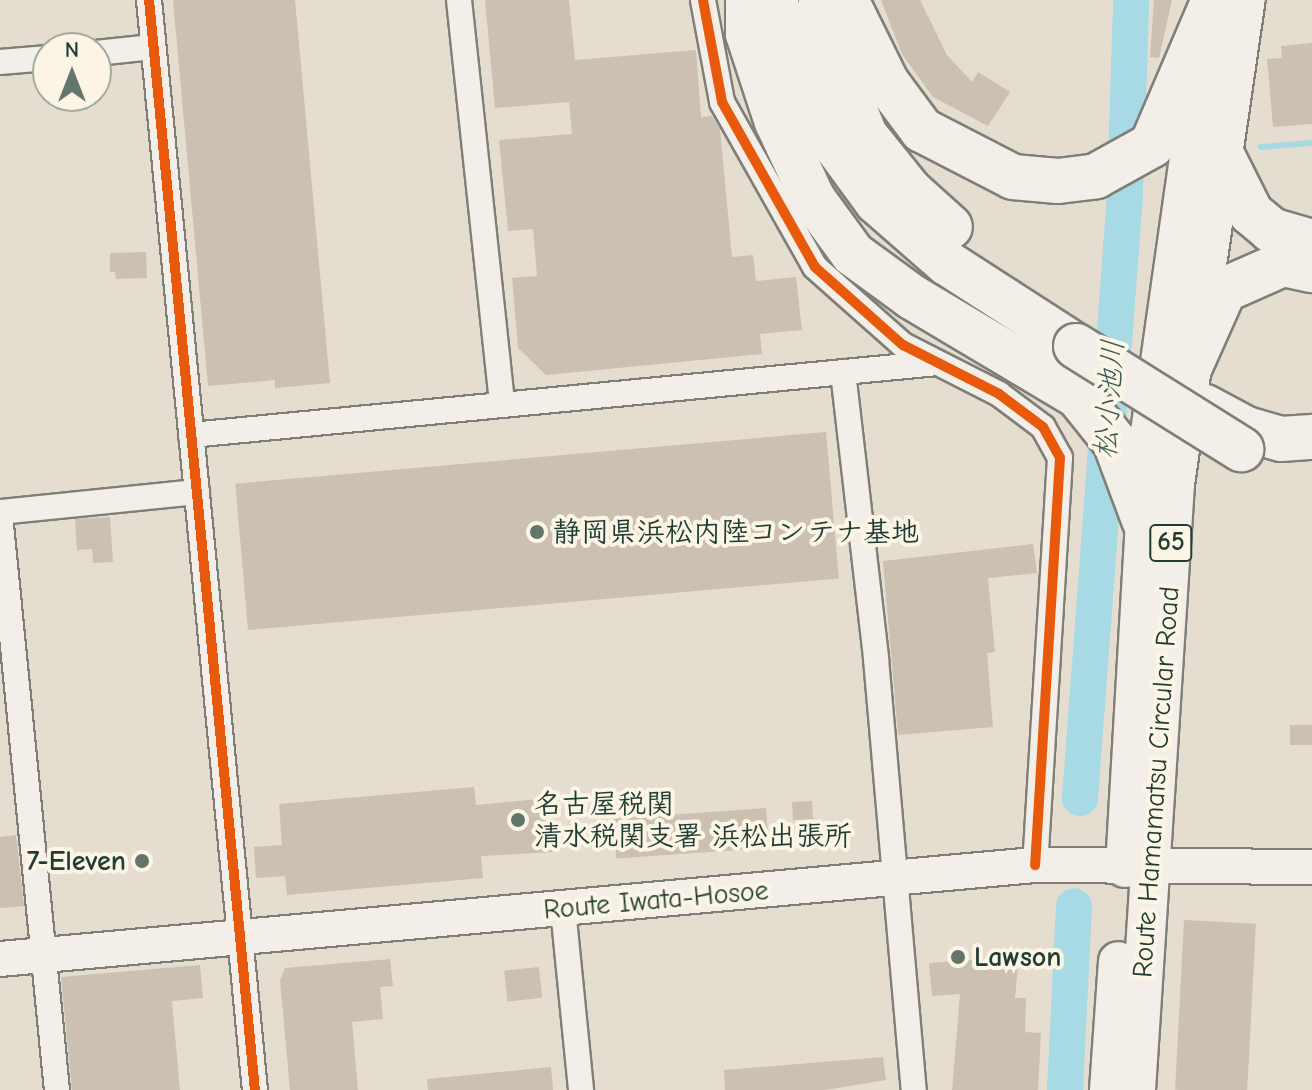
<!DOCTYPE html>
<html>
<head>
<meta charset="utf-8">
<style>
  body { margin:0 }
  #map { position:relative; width:1312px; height:1090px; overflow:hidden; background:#e5ddd0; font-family:"Comic Neue","Klee One",sans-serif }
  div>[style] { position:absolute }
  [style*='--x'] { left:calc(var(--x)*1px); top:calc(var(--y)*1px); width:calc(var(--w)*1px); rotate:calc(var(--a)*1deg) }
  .stream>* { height:6px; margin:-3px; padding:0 3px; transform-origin:3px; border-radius:3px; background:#a7dae4 }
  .river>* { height:36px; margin:-18px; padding:0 18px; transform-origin:18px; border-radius:18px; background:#a7dae4 }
  .building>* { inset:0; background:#cbc0b2; transform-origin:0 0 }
  .roads { filter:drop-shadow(2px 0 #7e8078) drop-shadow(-2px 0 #7e8078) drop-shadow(0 2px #7e8078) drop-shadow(0 -2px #7e8078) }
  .street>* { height:24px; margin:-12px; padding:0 12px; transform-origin:12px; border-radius:12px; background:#f3efe8 }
  .secondary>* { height:34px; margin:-17px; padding:0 17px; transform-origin:17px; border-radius:17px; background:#f3efe8 }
  .primary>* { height:38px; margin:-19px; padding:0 19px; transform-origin:19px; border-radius:19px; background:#f3efe8 }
  .highway>* { height:44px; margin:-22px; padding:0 22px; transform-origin:22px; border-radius:22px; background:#f3efe8 }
  .bridges { filter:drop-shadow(2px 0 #7e8078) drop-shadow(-2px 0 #7e8078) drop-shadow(0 2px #7e8078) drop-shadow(0 -2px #7e8078) }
  .highway-bridge>* { height:44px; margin:-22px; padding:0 22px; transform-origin:22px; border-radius:22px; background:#f3efe8 }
  .cycleway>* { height:10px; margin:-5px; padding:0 5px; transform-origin:5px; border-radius:5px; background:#e8590c }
  .dots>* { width:22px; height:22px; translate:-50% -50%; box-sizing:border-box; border:4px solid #fcf5e5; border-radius:50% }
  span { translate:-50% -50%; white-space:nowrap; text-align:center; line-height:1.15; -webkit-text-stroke:8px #fcf5e5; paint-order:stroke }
  .shield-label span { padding:2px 6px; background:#fcf5e5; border:2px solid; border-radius:6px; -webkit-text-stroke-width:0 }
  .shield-label { font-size:26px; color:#1f3d34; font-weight:700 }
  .poi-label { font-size:28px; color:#1f3d34; font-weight:700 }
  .left { translate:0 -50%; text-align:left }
  .right { translate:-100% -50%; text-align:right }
  .street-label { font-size:28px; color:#1f3d34 }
  .water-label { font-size:30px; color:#355c59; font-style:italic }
  .north { position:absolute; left:32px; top:32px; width:80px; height:80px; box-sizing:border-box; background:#fcf5e5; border:2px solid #a4ab9e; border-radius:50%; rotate:0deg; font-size:22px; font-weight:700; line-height:32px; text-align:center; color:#1f3d34 }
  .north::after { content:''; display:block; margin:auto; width:28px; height:36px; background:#64756b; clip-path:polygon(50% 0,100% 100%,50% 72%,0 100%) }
</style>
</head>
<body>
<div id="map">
  <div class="stream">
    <div style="--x:1261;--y:147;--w:51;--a:-4.5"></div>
  </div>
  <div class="river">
    <div style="--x:1080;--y:798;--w:605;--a:-85.73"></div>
    <div style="--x:1125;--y:195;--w:195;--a:-88.2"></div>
    <div style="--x:1065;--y:1090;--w:184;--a:-87.2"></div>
  </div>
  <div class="building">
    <div style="clip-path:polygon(173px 0,295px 0,330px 383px,275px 388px,275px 380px,208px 386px)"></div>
    <div style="clip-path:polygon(485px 0,569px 0,575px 60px,696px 50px,701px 117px,712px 116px,720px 129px,732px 257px,753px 255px,756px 281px,796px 277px,802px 330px,760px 334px,762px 354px,546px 375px,518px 348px,512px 278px,537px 276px,533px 229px,508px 231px,499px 140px,572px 134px,569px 102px,495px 108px)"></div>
    <div style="clip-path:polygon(881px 0,920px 0,947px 55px,972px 82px,978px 72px,1010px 92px,988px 126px,933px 97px,902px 54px)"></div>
    <div style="clip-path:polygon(1154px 0,1172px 0,1159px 58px,1150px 57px)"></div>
    <div style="clip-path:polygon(1312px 43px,1312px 124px,1273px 127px,1267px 59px,1282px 58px,1281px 46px)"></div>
    <div style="clip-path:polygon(146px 252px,147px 278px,116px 279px,115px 272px,110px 272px,110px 253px)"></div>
    <div style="left:826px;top:432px;width:147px;height:593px;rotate:85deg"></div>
    <div style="clip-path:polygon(110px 517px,113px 562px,93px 563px,92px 549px,77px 550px,75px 519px)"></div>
    <div style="clip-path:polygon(1033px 544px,1037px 573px,988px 578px,995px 652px,987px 653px,993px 727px,898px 735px,883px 561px)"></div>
    <div style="left:1312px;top:725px;width:20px;height:22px;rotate:90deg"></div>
    <div style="clip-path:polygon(474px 787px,476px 805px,548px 798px,553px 852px,481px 856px,483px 878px,287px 895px,285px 876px,256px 878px,254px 847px,282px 845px,279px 804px)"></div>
    <div style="left:812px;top:801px;width:18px;height:20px;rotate:87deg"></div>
    <div style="left:766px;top:808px;width:40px;height:153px;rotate:86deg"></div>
    <div style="clip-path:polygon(16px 835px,24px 906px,0 908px,0 837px)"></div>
    <div style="left:1184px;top:920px;width:72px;height:170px;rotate:3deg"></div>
    <div style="clip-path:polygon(390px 959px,393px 986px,380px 987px,383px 1019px,352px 1022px,358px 1090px,290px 1090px,280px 980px,285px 968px)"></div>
    <div style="clip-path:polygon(985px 959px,986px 964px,1018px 966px,1015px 998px,1026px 998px,1025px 1032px,1041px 1033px,1038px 1090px,952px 1090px,960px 994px,932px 996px,929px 963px)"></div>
    <div style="clip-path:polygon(200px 965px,203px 998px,172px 1001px,180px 1090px,72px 1090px,61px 977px)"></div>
    <div style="left:539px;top:967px;width:31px;height:35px;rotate:84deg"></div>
    <div style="clip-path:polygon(883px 1057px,886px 1080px,825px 1090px,725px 1090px,724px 1070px)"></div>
    <div style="clip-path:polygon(551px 1067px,553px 1090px,428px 1090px,427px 1079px)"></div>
  </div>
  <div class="roads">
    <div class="street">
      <div style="--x:149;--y:0;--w:1095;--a:84.45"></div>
      <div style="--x:459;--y:0;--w:407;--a:83.9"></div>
      <div style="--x:703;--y:0;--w:104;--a:79.4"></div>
      <div style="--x:722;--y:102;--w:189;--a:60.6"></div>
      <div style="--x:815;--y:267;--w:118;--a:41.6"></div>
      <div style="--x:903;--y:345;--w:108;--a:27"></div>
      <div style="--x:999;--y:394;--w:55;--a:36.9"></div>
      <div style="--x:1043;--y:427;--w:35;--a:61"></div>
      <div style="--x:1060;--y:458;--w:408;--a:93.5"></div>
      <div style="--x:96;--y:53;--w:57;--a:-6"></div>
      <div style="--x:0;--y:62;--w:48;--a:-4.8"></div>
      <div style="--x:843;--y:372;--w:289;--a:83.4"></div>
      <div style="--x:876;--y:659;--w:433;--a:85"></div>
      <div style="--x:191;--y:435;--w:749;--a:-5.51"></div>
      <div style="--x:0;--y:512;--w:198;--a:-5.8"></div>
      <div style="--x:0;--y:515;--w:578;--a:84.34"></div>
      <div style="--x:563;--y:909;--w:182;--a:84.3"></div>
    </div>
    <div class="secondary">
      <div style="--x:0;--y:959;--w:1039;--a:-5.19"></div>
      <div style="--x:1035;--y:865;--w:277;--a:0.4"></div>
    </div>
    <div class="primary">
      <div style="--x:1125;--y:868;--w:437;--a:-86.7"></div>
      <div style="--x:1150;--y:432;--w:390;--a:-81.9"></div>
      <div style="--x:1109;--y:1090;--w:129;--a:-86"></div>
      <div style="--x:1136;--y:1090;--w:607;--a:-86.32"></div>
      <div style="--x:1175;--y:484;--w:489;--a:-81.7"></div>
    </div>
    <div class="highway">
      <div style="--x:748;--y:0;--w:34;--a:90"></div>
      <div style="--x:748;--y:34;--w:93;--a:71.8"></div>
      <div style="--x:777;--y:122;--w:85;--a:64.9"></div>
      <div style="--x:813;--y:199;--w:68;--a:54"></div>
      <div style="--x:853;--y:254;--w:73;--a:36.1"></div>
      <div style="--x:912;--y:297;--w:193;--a:30.8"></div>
      <div style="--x:1078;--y:396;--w:59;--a:51.2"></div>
      <div style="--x:1115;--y:442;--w:83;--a:69.6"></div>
      <div style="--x:775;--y:0;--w:50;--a:73.7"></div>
      <div style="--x:789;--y:48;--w:109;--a:64.4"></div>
      <div style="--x:836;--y:146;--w:69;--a:53.8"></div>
      <div style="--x:877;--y:202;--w:93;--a:41.1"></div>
      <div style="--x:947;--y:263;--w:153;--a:32.8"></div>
      <div style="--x:821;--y:0;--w:26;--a:90"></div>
      <div style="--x:821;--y:26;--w:118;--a:68"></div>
      <div style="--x:865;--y:135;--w:70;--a:51.3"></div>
      <div style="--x:909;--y:190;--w:55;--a:42.1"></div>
      <div style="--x:846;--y:0;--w:93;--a:63.7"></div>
      <div style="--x:887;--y:83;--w:59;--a:53.3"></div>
      <div style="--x:922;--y:130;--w:102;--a:27.3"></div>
      <div style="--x:1013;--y:177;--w:45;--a:5.1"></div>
      <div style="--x:1058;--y:181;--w:38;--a:-7"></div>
      <div style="--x:1096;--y:176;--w:64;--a:-29"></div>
      <div style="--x:1152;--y:145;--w:150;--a:-66.9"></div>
      <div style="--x:1222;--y:155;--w:65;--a:63.4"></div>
      <div style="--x:1251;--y:213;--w:26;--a:40"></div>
      <div style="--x:1271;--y:230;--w:43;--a:16.3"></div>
      <div style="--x:1188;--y:371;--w:89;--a:-66"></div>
      <div style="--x:1224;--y:290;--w:64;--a:-23.8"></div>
      <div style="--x:1283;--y:264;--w:30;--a:12"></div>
      <div style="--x:1205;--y:407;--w:47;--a:28.2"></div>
      <div style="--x:1246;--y:429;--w:36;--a:16"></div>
      <div style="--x:1281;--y:439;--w:31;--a:-4"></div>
    </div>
  </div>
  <div class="bridges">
    <div class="highway-bridge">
      <div style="--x:1076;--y:346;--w:195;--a:32"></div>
    </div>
  </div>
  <div class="cycleway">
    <div style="--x:149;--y:0;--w:1095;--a:84.45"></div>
    <div style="--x:703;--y:0;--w:104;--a:79.4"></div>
    <div style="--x:722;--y:102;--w:189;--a:60.6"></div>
    <div style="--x:815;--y:267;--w:118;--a:41.6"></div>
    <div style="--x:903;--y:345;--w:108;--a:27"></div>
    <div style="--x:999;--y:394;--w:55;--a:36.9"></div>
    <div style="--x:1043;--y:427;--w:35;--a:61"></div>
    <div style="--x:1060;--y:458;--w:408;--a:93.5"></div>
  </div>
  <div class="dots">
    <div style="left:537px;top:532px;background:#64756b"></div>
    <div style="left:518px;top:820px;background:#64756b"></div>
    <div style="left:142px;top:861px;background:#64756b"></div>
    <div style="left:958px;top:957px;background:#64756b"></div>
  </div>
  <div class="shield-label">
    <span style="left:1171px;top:543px">65</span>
  </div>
  <div class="poi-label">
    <span class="left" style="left:553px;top:532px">静岡県浜松内陸コンテナ基地</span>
    <span class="left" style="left:534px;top:820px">名古屋税関<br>清水税関支署 浜松出張所</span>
    <span class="right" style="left:126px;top:861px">7-Eleven</span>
    <span class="left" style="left:974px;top:957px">Lawson</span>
  </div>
  <div class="street-label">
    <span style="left:1156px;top:782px;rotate:-86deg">Route Hamamatsu Circular Road</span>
    <span style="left:656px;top:900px;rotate:-5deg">Route Iwata-Hosoe</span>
  </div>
  <div class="water-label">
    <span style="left:1110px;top:399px;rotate:-86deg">松小池川</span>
  </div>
  <div class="north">N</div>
</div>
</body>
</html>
